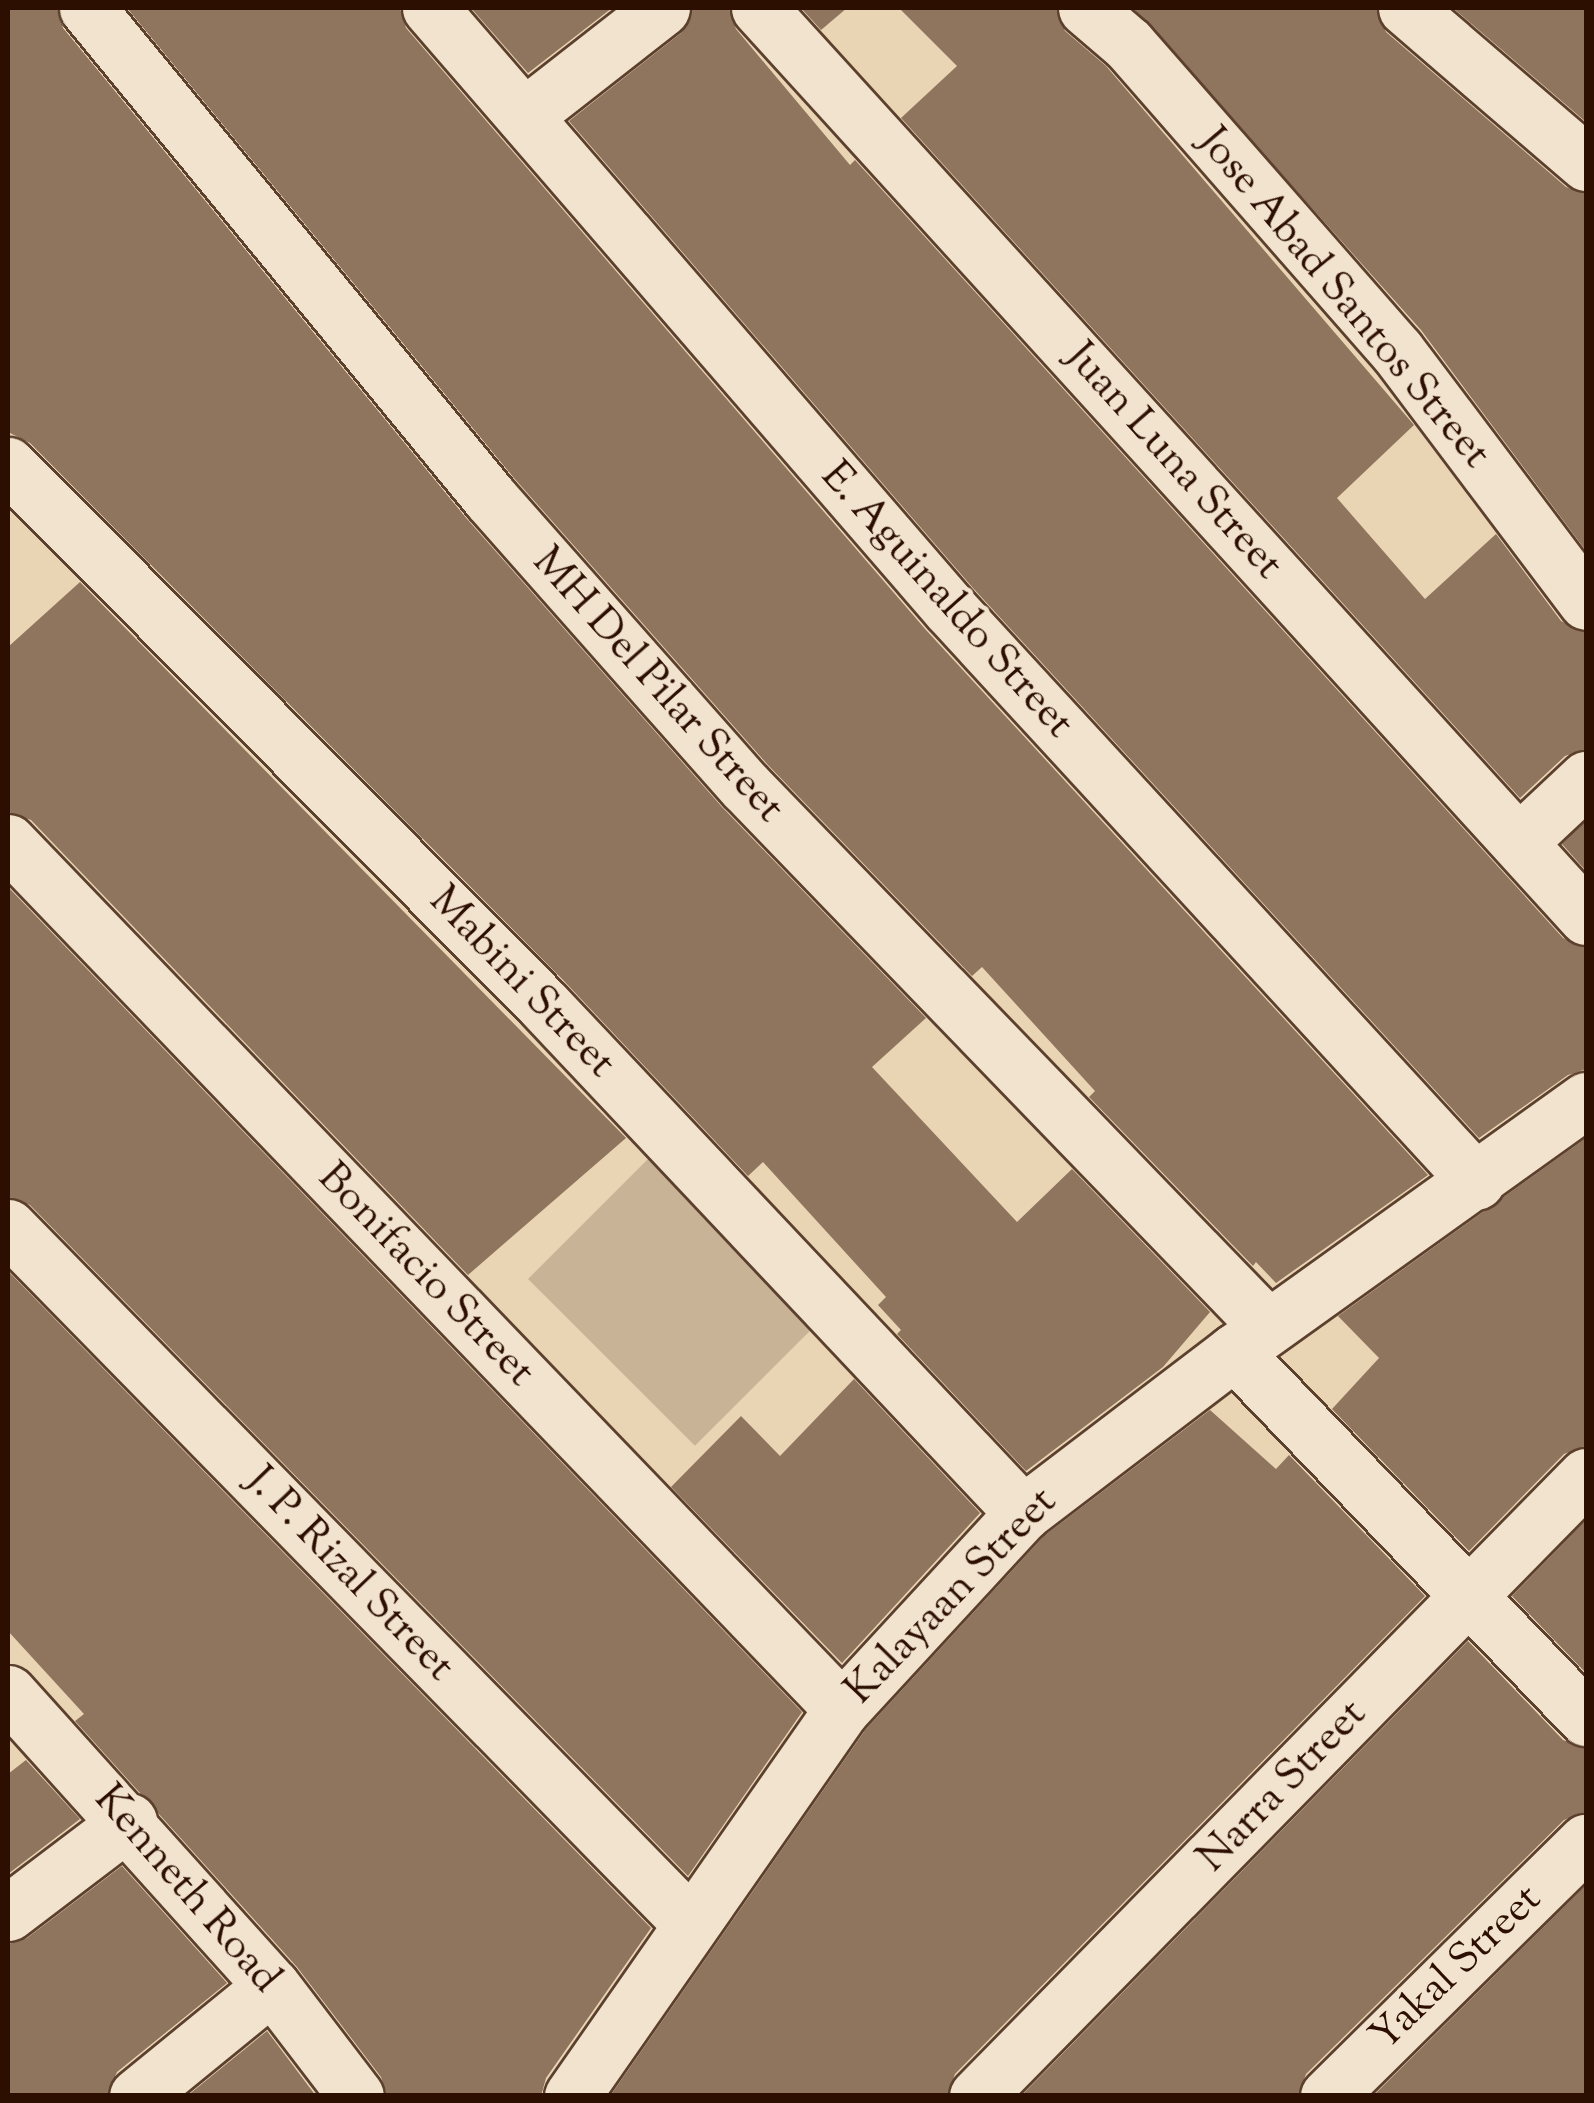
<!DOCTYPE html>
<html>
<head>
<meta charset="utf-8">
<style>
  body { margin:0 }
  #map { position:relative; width:1594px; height:2103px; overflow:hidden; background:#e9d4b4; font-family:"Sorts Mill Goudy",serif }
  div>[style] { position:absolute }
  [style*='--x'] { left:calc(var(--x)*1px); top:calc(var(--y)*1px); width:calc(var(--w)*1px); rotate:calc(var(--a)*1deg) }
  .green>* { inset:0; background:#c9b396; transform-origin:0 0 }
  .building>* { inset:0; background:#8f755e }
  .roads { filter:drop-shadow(2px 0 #5c402e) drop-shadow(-2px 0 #5c402e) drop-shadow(0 2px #5c402e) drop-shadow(0 -2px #5c402e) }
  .minor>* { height:55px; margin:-27.5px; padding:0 27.5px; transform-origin:27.5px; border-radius:27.5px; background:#f1e3ce }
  span { translate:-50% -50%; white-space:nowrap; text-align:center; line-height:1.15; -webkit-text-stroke:9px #f1e3ce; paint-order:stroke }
  .street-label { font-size:42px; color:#2d0f01 }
  .frame { position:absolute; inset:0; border:10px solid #2d0f01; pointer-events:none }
</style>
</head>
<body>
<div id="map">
  <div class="green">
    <div style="left:649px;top:1158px;width:236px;height:171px;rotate:45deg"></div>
  </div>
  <div class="building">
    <div style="clip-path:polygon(8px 8px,57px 8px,63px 28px,467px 519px,722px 807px,926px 1018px,872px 1067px,1017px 1222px,1072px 1169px,1210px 1312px,1163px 1367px,1026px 1471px,897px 1334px,901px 1330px,878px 1305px,886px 1297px,763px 1162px,748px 1176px,565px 982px,30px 443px,8px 432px)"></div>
    <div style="clip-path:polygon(127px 8px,400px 8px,406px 28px,926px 630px,1428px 1175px,1276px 1283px,1256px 1262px,1253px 1266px,1089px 1097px,1095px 1091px,982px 967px,972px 976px,768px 765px,514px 478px)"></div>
    <div style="clip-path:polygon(471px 8px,612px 8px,528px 73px)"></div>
    <div style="clip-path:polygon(693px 8px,729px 8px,736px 29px,850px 165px,855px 160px,1563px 938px,1586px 947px,1586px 1069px,1568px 1075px,1479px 1138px,973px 588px,569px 121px,681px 33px)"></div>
    <div style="clip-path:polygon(801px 8px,847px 8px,821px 30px)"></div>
    <div style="clip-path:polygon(899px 8px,1056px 8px,1065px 31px,1106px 66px,1414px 425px,1337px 498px,1425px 599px,1496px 534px,1561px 621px,1586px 633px,1586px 749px,1565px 756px,1520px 798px,901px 118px,957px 66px)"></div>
    <div style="clip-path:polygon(1133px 8px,1376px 8px,1386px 32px,1566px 187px,1586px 193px,1586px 551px,1421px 330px)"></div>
    <div style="clip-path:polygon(1453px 8px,1586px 8px,1586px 122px)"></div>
    <div style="clip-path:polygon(80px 582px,626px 1138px,468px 1275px,31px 820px,8px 812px,8px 647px)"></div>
    <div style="clip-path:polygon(1586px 821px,1586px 871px,1562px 844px)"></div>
    <div style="clip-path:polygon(8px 887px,802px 1712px,688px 1876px,30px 1205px,8px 1197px)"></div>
    <div style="clip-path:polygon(1586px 1138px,1586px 1446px,1564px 1454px,1469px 1551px,1332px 1409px,1379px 1358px,1338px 1316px)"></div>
    <div style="clip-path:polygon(8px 1271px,651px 1928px,546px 2078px,541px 2096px,387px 2096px,381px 2077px,297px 1967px,75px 1721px,84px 1714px,8px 1631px)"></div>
    <div style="clip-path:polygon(854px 1379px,980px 1513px,842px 1663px,671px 1487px,741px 1416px,780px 1456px)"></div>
    <div style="clip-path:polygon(1210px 1410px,1276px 1469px,1289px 1455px,1425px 1596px,955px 2074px,947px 2096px,610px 2096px,866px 1729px,1044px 1536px)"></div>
    <div style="clip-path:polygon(1586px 1520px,1586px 1673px,1512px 1596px)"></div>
    <div style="clip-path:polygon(1468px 1641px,1563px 1740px,1586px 1748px,1586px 1812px,1564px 1820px,1306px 2074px,1298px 2096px,1021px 2096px)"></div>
    <div style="clip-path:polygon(26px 1760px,80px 1819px,8px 1874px,8px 1774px)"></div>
    <div style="clip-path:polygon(122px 1866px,227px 1983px,117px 2072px,107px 2096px,8px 2096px,8px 1944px,27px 1938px)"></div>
    <div style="clip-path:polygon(1586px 1885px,1586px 2096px,1373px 2096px)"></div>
    <div style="clip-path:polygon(267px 2031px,316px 2096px,187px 2096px)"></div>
  </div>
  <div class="roads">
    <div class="minor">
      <div style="--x:87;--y:8;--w:634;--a:50.56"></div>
      <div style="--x:490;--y:498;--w:385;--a:48.5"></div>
      <div style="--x:745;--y:786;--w:752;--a:45.97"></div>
      <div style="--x:430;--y:8;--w:795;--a:49.13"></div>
      <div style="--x:950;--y:609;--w:778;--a:47.39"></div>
      <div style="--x:759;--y:8;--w:1229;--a:47.7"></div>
      <div style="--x:1086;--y:8;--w:55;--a:40.6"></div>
      <div style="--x:1128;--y:44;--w:408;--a:48.8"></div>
      <div style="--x:1397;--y:351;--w:314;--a:53"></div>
      <div style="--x:1406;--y:8;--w:238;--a:40.7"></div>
      <div style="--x:524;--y:116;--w:175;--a:-38"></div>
      <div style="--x:8;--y:465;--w:759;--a:45.21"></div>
      <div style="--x:543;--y:1004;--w:700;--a:46.68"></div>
      <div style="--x:1520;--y:841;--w:91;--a:-43.2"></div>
      <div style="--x:8;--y:842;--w:1203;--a:46.11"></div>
      <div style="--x:8;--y:1227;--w:974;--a:45.58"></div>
      <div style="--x:1234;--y:1352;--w:508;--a:46.12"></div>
      <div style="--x:8;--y:1693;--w:394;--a:48"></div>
      <div style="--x:272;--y:1986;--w:138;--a:52.6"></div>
      <div style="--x:8;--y:1913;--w:152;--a:-37.2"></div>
      <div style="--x:137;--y:2096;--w:174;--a:-39.2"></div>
      <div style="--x:572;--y:2096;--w:472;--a:-55.1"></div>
      <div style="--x:842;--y:1709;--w:267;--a:-47.3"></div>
      <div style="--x:1023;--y:1513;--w:265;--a:-37.3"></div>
      <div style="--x:1234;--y:1352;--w:433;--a:-35.6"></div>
      <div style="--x:977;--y:2096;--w:869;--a:-45.51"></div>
      <div style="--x:1328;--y:2096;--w:362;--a:-44.6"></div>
    </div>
  </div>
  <div class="street-label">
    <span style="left:1343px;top:299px;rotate:50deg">Jose Abad Santos Street</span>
    <span style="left:1173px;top:462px;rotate:48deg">Juan Luna Street</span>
    <span style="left:946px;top:601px;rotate:48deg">E. Aguinaldo Street</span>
    <span style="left:657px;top:686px;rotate:48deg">MH Del Pilar Street</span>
    <span style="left:521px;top:983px;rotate:46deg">Mabini Street</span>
    <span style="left:425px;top:1276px;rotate:46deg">Bonifacio Street</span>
    <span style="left:349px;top:1575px;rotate:46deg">J. P. Rizal Street</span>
    <span style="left:952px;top:1597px;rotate:-46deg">Kalayaan Street</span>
    <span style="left:1283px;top:1787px;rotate:-46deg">Narra Street</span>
    <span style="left:186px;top:1890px;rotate:49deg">Kenneth Road</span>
    <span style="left:1457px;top:1969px;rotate:-44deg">Yakal Street</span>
  </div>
  <div class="frame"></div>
</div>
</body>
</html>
